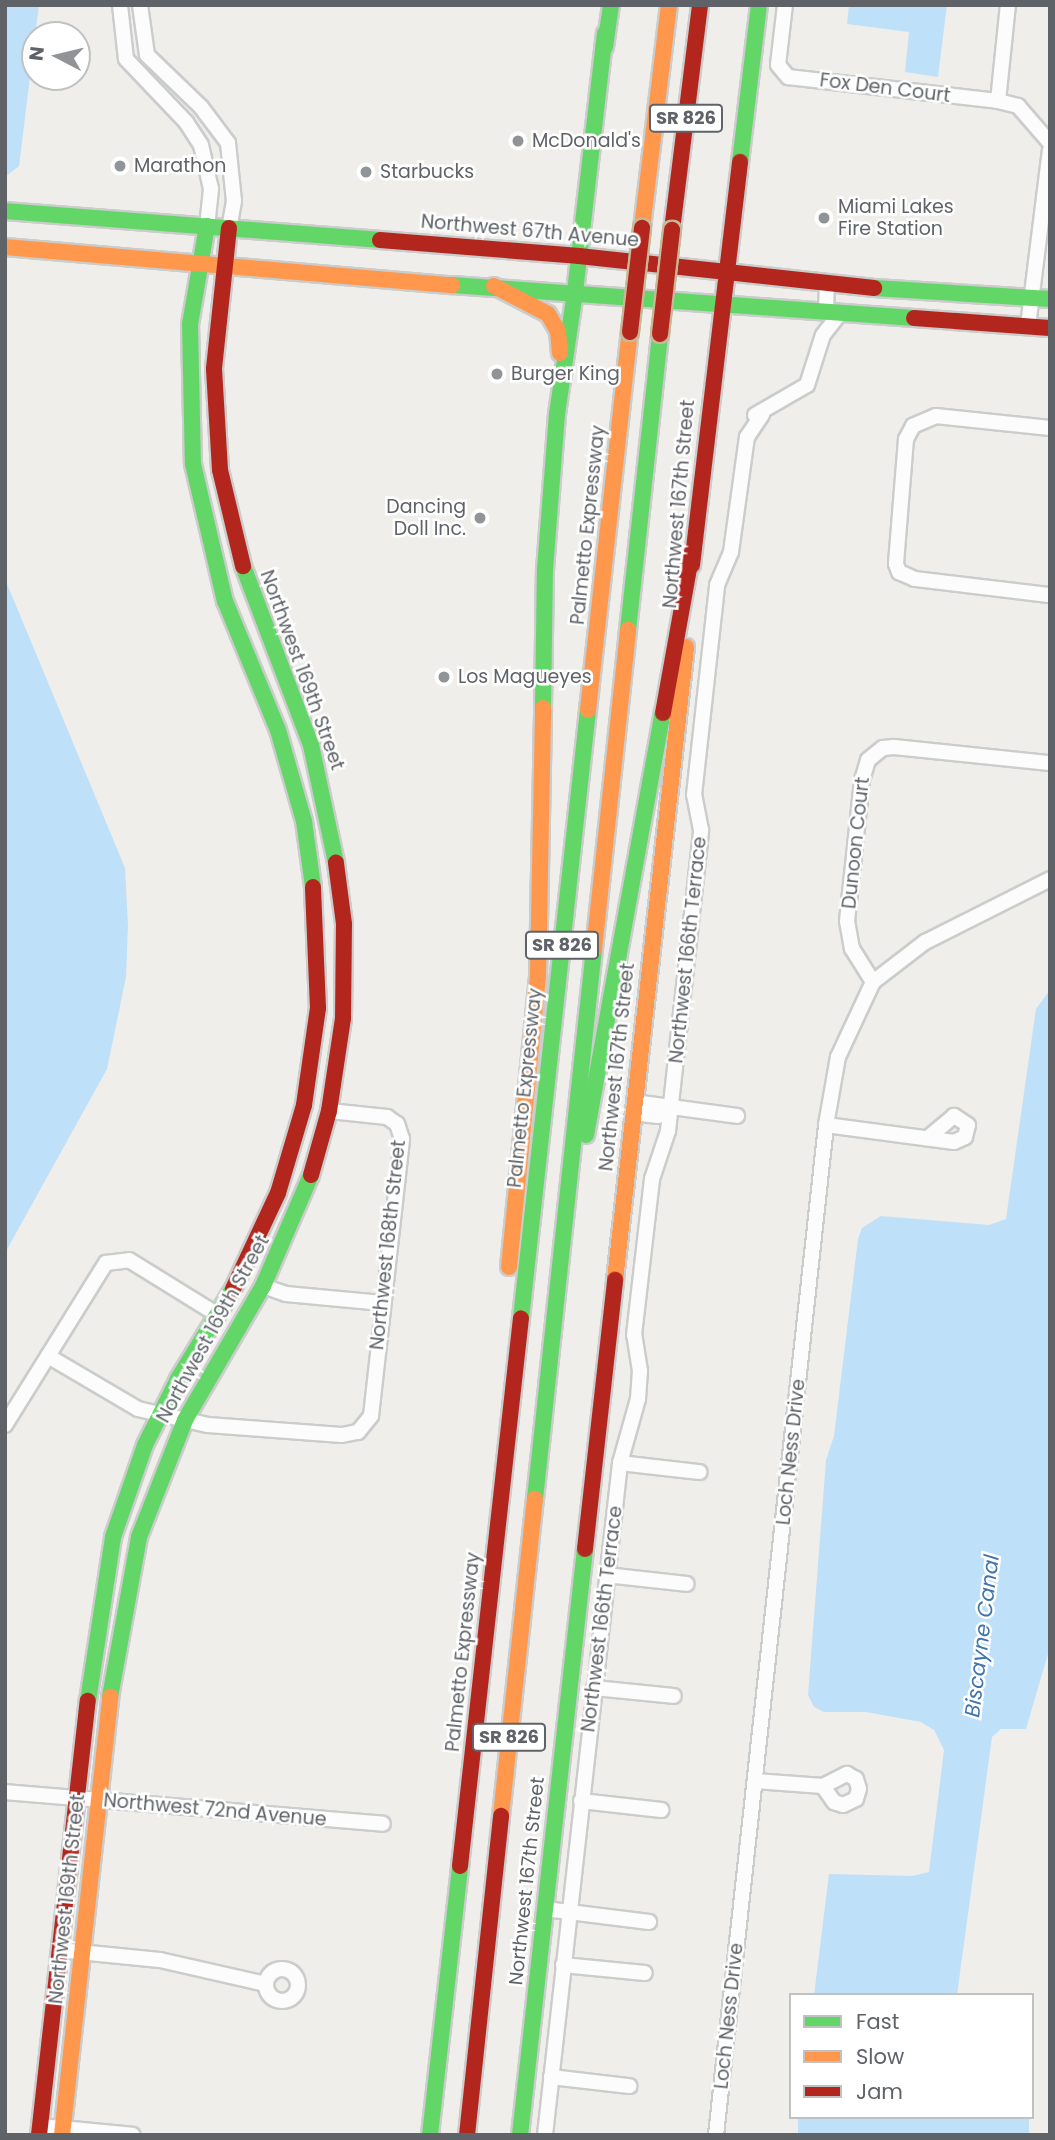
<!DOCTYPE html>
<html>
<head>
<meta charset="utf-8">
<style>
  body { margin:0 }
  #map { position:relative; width:1055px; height:2140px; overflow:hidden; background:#efeeea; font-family:Poppins,sans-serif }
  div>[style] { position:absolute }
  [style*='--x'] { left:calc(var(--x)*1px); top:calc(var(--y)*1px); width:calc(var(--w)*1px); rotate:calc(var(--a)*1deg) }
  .water>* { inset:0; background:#bfe0f9; transform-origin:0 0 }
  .roads { filter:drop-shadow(2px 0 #cbcccc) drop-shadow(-2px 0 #cbcccc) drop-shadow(0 2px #cbcccc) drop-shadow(0 -2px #cbcccc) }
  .street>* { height:14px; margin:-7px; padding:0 7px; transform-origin:7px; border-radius:7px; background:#fdfcfc }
  .street>.ring { margin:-7px; padding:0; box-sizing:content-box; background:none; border:14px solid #fdfcfc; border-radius:50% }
  .fast>* { height:16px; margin:-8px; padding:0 8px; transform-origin:8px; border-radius:8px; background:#63d668 }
  .slow>* { height:16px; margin:-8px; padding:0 8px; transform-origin:8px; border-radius:8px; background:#ff974d }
  .jam>* { height:16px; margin:-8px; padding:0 8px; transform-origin:8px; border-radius:8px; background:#b3261e }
  .bridges { filter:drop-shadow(2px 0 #c8b996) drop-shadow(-2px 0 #c8b996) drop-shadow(0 2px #c8b996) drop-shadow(0 -2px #c8b996) }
  .jam-bridge>* { height:16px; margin:-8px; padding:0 8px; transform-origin:8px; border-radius:8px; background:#b3261e }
  .dots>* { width:19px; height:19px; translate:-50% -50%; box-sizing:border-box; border:4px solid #fff; border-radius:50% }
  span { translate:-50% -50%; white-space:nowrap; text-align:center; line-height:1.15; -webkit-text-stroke:5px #fff; paint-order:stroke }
  .shield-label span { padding:2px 5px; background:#fff; border:2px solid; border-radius:5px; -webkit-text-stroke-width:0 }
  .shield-label { font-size:18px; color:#5f6368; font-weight:700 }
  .street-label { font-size:19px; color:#5f6368 }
  .poi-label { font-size:19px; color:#5f6368 }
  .left { translate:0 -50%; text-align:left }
  .right { translate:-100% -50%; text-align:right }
  .water-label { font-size:21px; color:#4174aa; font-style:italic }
  .frame { position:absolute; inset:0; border:7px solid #5f6368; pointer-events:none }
  .legend { position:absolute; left:789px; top:1993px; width:245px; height:126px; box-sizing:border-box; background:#fff; border:2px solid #bfc1c3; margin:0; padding:9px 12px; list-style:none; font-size:21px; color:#5f6368 }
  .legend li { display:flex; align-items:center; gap:14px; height:35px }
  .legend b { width:35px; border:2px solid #bfc1c3 }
  .north { position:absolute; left:21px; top:21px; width:70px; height:70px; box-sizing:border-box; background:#fff; border:2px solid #bfc1c3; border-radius:50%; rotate:277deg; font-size:19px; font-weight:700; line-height:28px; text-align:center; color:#5f6368 }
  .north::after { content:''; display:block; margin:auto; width:24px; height:32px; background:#919496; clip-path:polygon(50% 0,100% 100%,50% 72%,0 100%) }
</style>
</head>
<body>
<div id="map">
  <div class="water">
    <div style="clip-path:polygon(5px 5px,39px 5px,19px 166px,5px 177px)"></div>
    <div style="clip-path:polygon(849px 5px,947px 5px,938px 77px,905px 72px,909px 32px,847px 24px)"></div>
    <div style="clip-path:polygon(5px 579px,125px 868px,128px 926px,126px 977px,107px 1069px,5px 1253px)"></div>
    <div style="clip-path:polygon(1050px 990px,1050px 1647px,1026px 1729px,1001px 1729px,992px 1737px,957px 1995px,814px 1995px,829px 1874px,912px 1876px,929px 1872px,944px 1750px,934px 1730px,921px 1722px,866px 1712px,824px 1712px,814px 1707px,808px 1695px,826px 1460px,834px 1436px,858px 1239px,862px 1228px,881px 1216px,989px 1225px,1006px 1219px,1036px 1009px)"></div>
    <div style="left:798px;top:2117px;width:231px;height:18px"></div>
  </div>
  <div class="roads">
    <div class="street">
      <div style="--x:120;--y:5;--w:54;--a:83.7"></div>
      <div style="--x:126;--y:59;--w:87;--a:46.4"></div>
      <div style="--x:186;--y:122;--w:27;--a:57"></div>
      <div style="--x:201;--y:145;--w:45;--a:77.2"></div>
      <div style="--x:211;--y:189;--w:37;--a:96"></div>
      <div style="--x:140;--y:5;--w:50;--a:82"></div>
      <div style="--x:147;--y:55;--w:75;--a:43.9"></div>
      <div style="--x:201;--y:107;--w:45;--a:53.1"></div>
      <div style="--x:228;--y:143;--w:58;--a:84.1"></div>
      <div style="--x:234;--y:201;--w:27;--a:100"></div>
      <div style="--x:785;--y:5;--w:60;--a:96.7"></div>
      <div style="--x:778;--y:65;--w:16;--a:50"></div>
      <div style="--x:788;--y:77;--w:211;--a:6.5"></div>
      <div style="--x:998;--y:101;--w:21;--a:14"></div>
      <div style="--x:1018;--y:106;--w:49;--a:49.1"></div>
      <div style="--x:998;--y:101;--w:97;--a:-84.1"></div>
      <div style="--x:826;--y:311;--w:27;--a:-88"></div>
      <div style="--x:1028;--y:326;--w:177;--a:-82.9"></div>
      <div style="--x:755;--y:415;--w:60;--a:-30"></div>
      <div style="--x:807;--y:385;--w:52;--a:-72.3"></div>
      <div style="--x:823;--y:335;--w:29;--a:-52"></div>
      <div style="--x:1050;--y:428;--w:115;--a:-174"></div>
      <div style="--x:936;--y:416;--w:25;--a:157"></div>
      <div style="--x:913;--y:426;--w:15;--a:118"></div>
      <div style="--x:906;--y:439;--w:125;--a:94.6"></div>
      <div style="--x:896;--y:564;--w:9;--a:69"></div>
      <div style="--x:899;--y:572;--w:17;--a:24"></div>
      <div style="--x:915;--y:579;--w:136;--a:6.8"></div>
      <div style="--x:873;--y:982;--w:39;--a:-122"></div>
      <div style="--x:852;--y:949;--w:28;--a:-100"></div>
      <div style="--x:847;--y:921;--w:142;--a:-83.9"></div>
      <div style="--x:862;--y:780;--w:21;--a:-73"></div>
      <div style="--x:868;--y:760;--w:19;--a:-39"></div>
      <div style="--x:883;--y:748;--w:11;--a:-5"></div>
      <div style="--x:894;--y:747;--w:157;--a:5.9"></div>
      <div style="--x:634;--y:1102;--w:104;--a:7.7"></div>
      <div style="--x:633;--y:1113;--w:25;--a:7"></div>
      <div style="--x:658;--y:1116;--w:14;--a:-34"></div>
      <div style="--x:826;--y:1125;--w:129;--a:7.6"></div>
      <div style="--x:954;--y:1142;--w:12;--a:-24"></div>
      <div style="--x:965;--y:1137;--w:12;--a:-76"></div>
      <div style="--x:968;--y:1125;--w:17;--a:-147"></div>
      <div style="--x:954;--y:1116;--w:31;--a:140"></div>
      <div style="--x:263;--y:1286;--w:24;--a:19"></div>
      <div style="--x:286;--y:1294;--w:97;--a:5.3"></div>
      <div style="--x:48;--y:1356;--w:104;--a:30.5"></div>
      <div style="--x:138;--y:1409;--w:72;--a:12.9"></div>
      <div style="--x:208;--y:1425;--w:134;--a:4.3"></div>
      <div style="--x:342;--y:1435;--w:16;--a:-11"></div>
      <div style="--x:358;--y:1432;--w:21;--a:-51"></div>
      <div style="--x:371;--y:1416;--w:279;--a:-83.6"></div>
      <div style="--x:402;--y:1139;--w:16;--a:-108"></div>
      <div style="--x:397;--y:1124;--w:12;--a:-145"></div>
      <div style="--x:387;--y:1117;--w:58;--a:-174.1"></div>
      <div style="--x:5;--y:1425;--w:191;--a:-58.1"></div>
      <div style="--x:106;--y:1263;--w:23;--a:-7"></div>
      <div style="--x:129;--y:1260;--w:105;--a:31.7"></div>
      <div style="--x:620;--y:1463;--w:80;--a:6.5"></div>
      <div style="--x:606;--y:1575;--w:81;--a:6.3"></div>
      <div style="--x:594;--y:1688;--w:80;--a:5.7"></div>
      <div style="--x:755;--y:1781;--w:68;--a:4.2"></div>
      <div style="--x:823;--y:1786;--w:27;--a:-27"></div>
      <div style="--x:847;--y:1774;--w:10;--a:29"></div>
      <div style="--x:856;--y:1779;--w:10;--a:73"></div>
      <div style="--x:859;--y:1789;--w:10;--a:107"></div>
      <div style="--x:856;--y:1799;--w:14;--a:155"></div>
      <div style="--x:843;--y:1805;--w:9;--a:-162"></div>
      <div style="--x:834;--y:1802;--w:19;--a:-125"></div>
      <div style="--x:5;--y:1792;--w:379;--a:4.8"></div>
      <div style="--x:581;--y:1801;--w:81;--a:6.4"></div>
      <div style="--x:545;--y:1909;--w:105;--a:7.1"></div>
      <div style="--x:59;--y:1950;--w:101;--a:5.7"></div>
      <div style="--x:160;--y:1960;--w:109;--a:12.8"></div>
      <div style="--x:563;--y:1965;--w:82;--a:5.6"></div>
      <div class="ring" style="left:266px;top:1969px;width:18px;height:18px"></div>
      <div style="--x:551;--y:2077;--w:79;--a:6.6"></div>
      <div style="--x:40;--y:2126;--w:93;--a:5.5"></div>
      <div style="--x:545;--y:2135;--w:676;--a:-83.63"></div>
      <div style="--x:620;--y:1463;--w:66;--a:-74.3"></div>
      <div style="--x:638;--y:1399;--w:28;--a:-86"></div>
      <div style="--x:640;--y:1371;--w:36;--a:-99"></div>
      <div style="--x:634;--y:1335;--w:157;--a:-83.4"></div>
      <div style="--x:652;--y:1179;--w:51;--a:-71.6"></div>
      <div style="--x:668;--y:1131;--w:303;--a:-83.7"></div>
      <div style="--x:701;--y:830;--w:36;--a:-101"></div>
      <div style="--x:694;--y:795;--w:211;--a:-83.7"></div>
      <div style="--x:717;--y:585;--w:36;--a:-67"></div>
      <div style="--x:731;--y:552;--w:116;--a:-82.1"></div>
      <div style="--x:747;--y:437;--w:27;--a:-56"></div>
      <div style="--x:716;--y:2135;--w:1016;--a:-83.78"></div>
      <div style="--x:826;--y:1125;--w:69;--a:-80"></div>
      <div style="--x:838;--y:1057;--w:83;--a:-65"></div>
      <div style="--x:873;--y:982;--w:66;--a:-37.6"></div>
      <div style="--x:925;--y:942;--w:140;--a:-26.7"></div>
    </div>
    <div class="fast">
      <div style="--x:605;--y:47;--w:42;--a:-81.9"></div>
      <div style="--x:740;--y:162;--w:158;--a:-83.1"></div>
      <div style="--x:5;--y:211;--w:376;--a:4.4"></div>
      <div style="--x:207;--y:226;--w:99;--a:99.8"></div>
      <div style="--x:190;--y:324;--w:140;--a:88.8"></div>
      <div style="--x:193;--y:464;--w:141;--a:76.9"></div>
      <div style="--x:225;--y:601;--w:139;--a:67.7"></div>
      <div style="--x:278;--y:730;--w:95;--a:74.1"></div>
      <div style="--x:304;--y:821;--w:67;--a:82.2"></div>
      <div style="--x:452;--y:285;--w:463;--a:4.1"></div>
      <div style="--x:874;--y:288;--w:176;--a:3.6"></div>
      <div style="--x:575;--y:292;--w:260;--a:-83.4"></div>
      <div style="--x:243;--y:566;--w:191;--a:69.2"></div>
      <div style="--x:311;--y:745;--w:121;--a:78"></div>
      <div style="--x:628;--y:630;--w:298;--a:-83.8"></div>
      <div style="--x:543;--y:708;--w:138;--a:-89.2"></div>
      <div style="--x:545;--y:570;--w:156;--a:-85.6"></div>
      <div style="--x:557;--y:414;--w:123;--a:-81.6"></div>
      <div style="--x:586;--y:1135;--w:429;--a:-79.7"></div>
      <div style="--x:521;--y:1318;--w:612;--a:-83.71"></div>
      <div style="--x:535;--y:1499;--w:553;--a:-83.88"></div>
      <div style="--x:110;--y:1697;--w:163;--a:-79.7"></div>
      <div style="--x:139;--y:1537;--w:126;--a:-68.5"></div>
      <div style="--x:185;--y:1420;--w:155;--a:-59.8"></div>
      <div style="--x:263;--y:1286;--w:121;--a:-66.6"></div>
      <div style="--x:88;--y:1701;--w:166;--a:-81.3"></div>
      <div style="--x:113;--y:1537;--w:97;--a:-70.8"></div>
      <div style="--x:145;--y:1445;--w:74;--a:-63.4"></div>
      <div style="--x:178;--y:1379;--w:105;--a:-58.6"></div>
      <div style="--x:430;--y:2135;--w:271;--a:-83.6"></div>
      <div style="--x:520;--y:2135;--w:590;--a:-83.67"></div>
    </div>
    <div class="slow">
      <div style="--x:642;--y:228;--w:225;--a:-83.1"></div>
      <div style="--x:5;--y:247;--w:449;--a:4.9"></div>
      <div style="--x:494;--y:286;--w:61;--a:27.4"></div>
      <div style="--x:548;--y:314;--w:20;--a:60"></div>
      <div style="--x:558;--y:331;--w:22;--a:85"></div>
      <div style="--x:588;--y:710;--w:380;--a:-83.7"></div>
      <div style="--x:594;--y:949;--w:321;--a:-83.9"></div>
      <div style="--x:509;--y:1267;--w:293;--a:-84.3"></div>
      <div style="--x:538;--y:975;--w:267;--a:-88.9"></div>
      <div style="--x:615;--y:1280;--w:637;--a:-83.6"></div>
      <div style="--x:501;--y:1816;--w:319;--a:-83.9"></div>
      <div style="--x:62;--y:2135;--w:441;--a:-83.7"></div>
    </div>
    <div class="jam">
      <div style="--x:229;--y:228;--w:142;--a:96.1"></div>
      <div style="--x:214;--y:369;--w:101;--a:86.6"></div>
      <div style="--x:220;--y:470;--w:99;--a:76.5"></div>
      <div style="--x:672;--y:230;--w:227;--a:-82.9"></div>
      <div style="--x:380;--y:240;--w:200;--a:4.6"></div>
      <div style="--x:579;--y:256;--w:297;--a:6.2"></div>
      <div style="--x:914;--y:318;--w:136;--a:4.2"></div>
      <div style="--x:692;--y:565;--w:406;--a:-83.2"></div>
      <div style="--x:663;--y:713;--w:164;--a:-79.8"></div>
      <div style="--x:311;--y:1175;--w:66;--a:-74.3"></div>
      <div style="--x:329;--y:1111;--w:94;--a:-81.4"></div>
      <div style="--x:343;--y:1018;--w:94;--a:-89.4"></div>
      <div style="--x:344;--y:924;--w:62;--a:-97.5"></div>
      <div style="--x:233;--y:1289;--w:106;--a:-64.9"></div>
      <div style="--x:278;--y:1193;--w:92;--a:-73.5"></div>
      <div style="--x:304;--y:1105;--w:98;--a:-81.8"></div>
      <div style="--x:318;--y:1008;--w:121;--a:-92.4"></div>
      <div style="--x:585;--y:1549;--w:271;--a:-83.6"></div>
      <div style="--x:460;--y:1866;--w:551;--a:-83.65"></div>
      <div style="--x:39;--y:2135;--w:437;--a:-83.6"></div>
      <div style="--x:467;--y:2135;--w:321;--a:-83.9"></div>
    </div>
  </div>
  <div class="bridges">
    <div class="jam-bridge">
      <div style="--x:630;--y:332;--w:105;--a:-83.4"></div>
      <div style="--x:660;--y:334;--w:105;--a:-83.4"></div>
    </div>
  </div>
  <div class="dots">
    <div style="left:518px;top:141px;background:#919496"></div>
    <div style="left:120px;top:166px;background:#919496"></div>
    <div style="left:366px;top:172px;background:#919496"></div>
    <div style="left:824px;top:218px;background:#919496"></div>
    <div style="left:497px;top:374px;background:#919496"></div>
    <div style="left:480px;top:518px;background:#919496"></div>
    <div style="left:444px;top:677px;background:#919496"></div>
  </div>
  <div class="shield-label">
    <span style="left:686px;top:118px">SR 826</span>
    <span style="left:562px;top:945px">SR 826</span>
    <span style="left:509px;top:1737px">SR 826</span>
  </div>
  <div class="street-label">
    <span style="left:885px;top:88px;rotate:7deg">Fox Den Court</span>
    <span style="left:530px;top:231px;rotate:5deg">Northwest 67th Avenue</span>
    <span style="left:679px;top:504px;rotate:-85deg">Northwest 167th Street</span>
    <span style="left:588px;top:525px;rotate:-84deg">Palmetto Expressway</span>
    <span style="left:302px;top:670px;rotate:70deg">Northwest 169th Street</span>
    <span style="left:856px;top:843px;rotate:-84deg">Dunoon Court</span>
    <span style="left:688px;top:950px;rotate:-84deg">Northwest 166th Terrace</span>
    <span style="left:617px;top:1067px;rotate:-84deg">Northwest 167th Street</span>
    <span style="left:525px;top:1088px;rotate:-84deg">Palmetto Expressway</span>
    <span style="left:388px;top:1245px;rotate:-84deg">Northwest 168th Street</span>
    <span style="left:213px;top:1329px;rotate:-61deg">Northwest 169th Street</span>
    <span style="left:791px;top:1452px;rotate:-84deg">Loch Ness Drive</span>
    <span style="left:602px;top:1619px;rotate:-83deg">Northwest 166th Terrace</span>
    <span style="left:463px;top:1652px;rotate:-84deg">Palmetto Expressway</span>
    <span style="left:215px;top:1810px;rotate:5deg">Northwest 72nd Avenue</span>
    <span style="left:527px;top:1881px;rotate:-84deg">Northwest 167th Street</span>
    <span style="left:67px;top:1899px;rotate:-84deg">Northwest 169th Street</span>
    <span style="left:729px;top:2016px;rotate:-84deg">Loch Ness Drive</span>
  </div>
  <div class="poi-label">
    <span class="left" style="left:532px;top:141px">McDonald's</span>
    <span class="left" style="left:134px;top:166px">Marathon</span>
    <span class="left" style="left:380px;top:172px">Starbucks</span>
    <span class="left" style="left:838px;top:218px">Miami Lakes<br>Fire Station</span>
    <span class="left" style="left:511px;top:374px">Burger King</span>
    <span class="right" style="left:466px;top:518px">Dancing<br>Doll Inc.</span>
    <span class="left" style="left:458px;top:677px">Los Magueyes</span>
  </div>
  <div class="water-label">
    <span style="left:982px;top:1636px;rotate:-83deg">Biscayne Canal</span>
  </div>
  <div class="frame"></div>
  <ul class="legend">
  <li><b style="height:9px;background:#63d668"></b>Fast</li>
  <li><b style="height:9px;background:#ff974d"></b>Slow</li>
  <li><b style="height:9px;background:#b3261e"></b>Jam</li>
  </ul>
  <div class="north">N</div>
</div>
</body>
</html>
